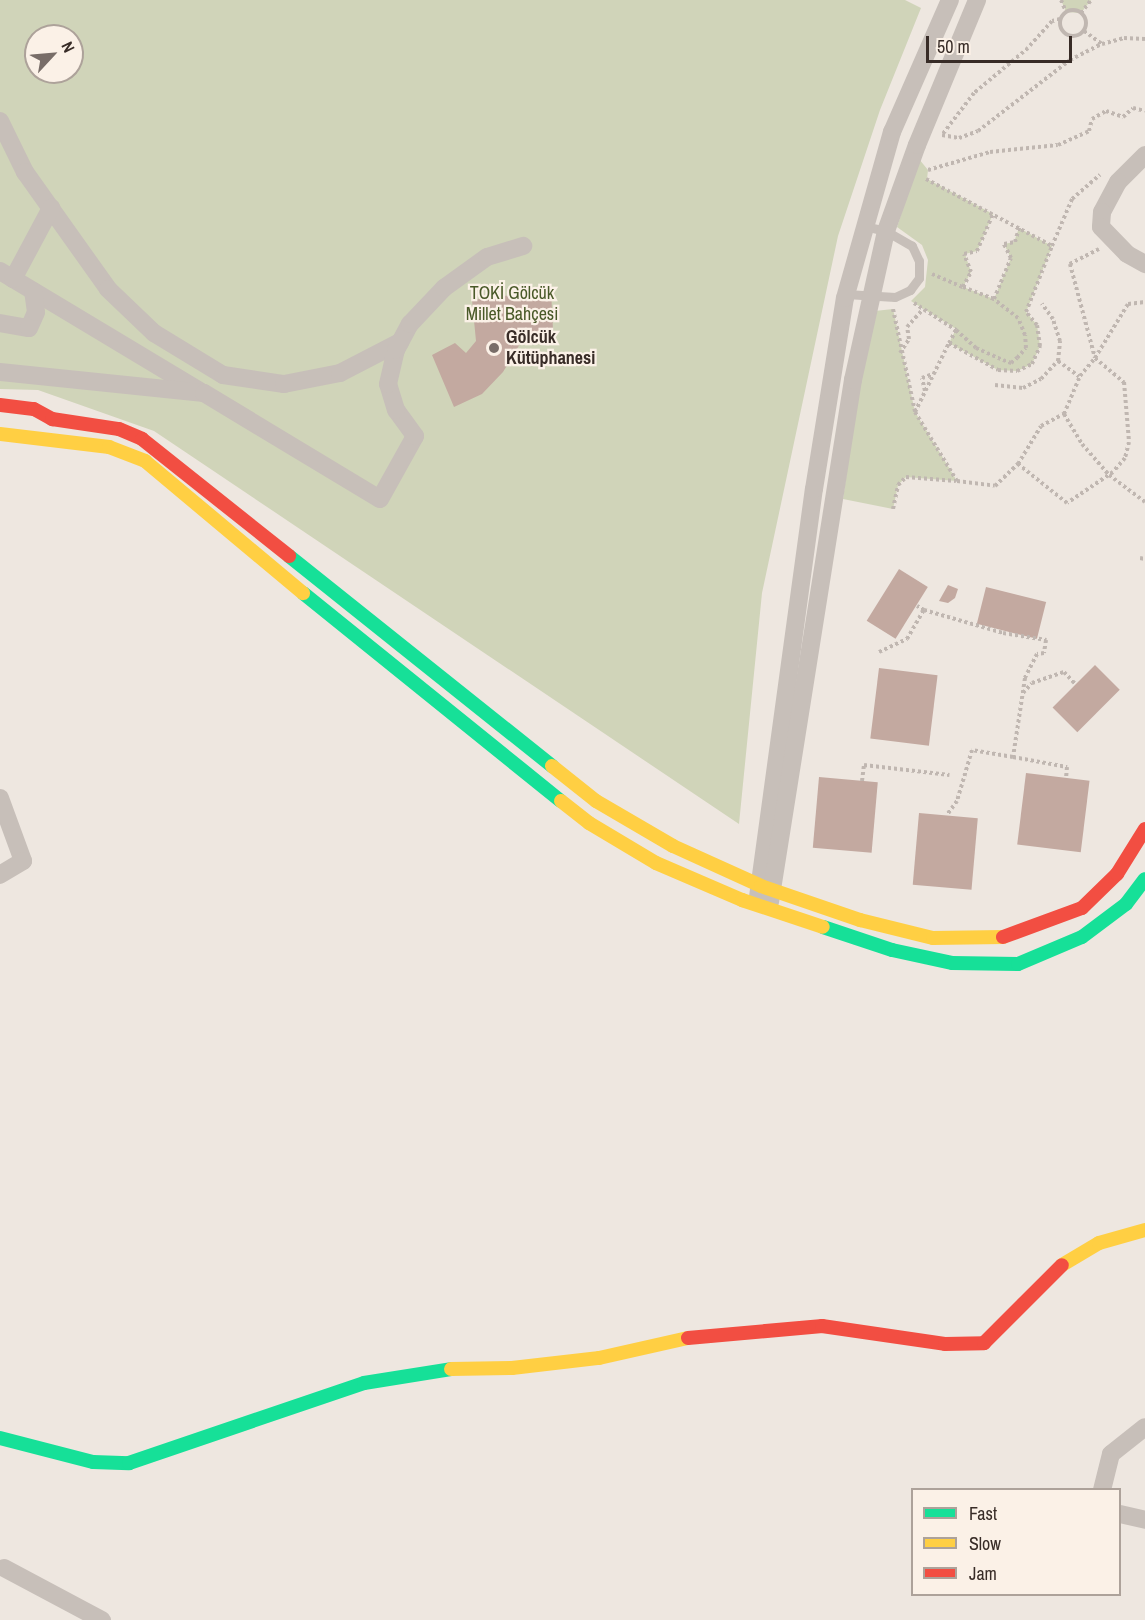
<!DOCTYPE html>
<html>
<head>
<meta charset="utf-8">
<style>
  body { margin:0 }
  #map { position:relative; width:1145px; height:1620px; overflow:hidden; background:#eee7e0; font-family:"Archivo Narrow",sans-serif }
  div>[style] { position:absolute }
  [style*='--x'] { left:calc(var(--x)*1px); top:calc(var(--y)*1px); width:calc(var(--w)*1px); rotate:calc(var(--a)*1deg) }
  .green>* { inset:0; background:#d0d4b9 }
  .building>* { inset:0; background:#c3a9a0; transform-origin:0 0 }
  .path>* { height:4px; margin-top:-2px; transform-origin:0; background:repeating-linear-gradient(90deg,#c0b7b1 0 3px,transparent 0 6px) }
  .path>.ring { margin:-2px; padding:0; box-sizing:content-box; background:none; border:4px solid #c0b7b1; border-radius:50% }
  .lane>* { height:9px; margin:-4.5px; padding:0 4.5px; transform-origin:4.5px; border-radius:4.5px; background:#c7bfb9 }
  .street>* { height:18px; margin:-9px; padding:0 9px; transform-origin:9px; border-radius:9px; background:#c7bfb9 }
  .fast>* { height:14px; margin:-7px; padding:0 7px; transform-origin:7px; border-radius:7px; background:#16e098 }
  .slow>* { height:14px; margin:-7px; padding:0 7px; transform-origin:7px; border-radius:7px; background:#ffcf43 }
  .jam>* { height:14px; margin:-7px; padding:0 7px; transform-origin:7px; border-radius:7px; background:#f24e42 }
  .dots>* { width:16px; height:16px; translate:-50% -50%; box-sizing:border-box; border:3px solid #fbf1e7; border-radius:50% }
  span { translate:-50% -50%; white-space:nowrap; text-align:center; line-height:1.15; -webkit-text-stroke:4.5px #fbf1e7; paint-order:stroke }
  .park-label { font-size:18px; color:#495928 }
  .poi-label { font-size:18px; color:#382c27; font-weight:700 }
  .left { translate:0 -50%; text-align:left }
  .legend { position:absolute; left:911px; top:1488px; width:210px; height:108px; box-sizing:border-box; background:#fbf1e7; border:2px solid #ada29a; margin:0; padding:8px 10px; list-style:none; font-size:18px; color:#382c27 }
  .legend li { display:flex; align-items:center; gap:12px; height:30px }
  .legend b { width:30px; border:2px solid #ada29a }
  .north { position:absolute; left:24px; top:24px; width:60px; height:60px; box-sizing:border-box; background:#fbf1e7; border:2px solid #ada29a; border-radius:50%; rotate:64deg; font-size:16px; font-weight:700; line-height:24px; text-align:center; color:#382c27 }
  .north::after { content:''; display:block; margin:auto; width:21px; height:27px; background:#786d68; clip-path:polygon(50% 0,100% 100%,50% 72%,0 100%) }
  .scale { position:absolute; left:926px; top:36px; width:146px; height:27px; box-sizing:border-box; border:3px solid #382c27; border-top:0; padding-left:8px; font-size:18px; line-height:21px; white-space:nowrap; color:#382c27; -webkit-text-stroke:4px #fbf1e7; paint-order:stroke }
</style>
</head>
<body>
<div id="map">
  <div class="green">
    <div style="clip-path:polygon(evenodd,0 0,905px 0,921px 8px,880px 110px,838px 236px,762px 593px,739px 824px,154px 431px,38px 390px,0 389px,0 0,36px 36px,72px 36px,72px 72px,36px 72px,36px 36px)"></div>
    <div style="clip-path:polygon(1061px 0,1091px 0,1081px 13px,1066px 12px)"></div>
    <div style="clip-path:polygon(919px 159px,928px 170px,927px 179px,993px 214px,977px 251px,965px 254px,971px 272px,963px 287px,994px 299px,1011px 258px,1004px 244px,1014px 242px,1019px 228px,1052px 246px,1026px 312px,1037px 325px,1040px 346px,1032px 364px,1017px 371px,998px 370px,949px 343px,956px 329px,911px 301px,925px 287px,928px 260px,922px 245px,897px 227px)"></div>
    <div style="clip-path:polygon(893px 309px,915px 412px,957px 481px,906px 477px,898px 485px,893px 509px,843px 499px,858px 389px,875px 311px)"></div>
  </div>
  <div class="building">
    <div style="clip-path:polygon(551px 290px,553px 330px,526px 334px,503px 372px,482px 394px,454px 407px,432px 355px,455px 343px,466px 353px,476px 341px,472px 300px)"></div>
    <div style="left:899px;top:569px;width:34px;height:61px;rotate:32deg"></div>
    <div style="clip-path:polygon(948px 585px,958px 589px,955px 598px,948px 603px,939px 601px)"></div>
    <div style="left:986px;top:587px;width:62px;height:38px;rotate:14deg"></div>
    <div style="left:1095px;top:665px;width:35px;height:60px;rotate:45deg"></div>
    <div style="left:879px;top:668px;width:59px;height:71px;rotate:7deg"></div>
    <div style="left:1026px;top:773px;width:64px;height:72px;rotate:7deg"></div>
    <div style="left:819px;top:777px;width:59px;height:71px;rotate:5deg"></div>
    <div style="left:919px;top:813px;width:59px;height:72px;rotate:5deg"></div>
  </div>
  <div class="path">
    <div style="--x:1061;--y:0;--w:13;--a:67"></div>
    <div class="ring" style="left:1060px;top:10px;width:22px;height:22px"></div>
    <div style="--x:1081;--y:13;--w:16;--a:-52"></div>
    <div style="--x:1060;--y:19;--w:8;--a:166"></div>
    <div style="--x:1052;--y:21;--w:36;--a:132"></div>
    <div style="--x:1028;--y:48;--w:70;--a:140.2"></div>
    <div style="--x:974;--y:93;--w:53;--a:127.3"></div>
    <div style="--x:942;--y:135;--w:17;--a:10"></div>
    <div style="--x:959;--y:138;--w:20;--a:-20"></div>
    <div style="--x:978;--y:131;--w:116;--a:-37.7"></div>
    <div style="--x:1070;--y:60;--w:36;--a:-27"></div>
    <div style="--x:1102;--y:44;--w:23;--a:-15"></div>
    <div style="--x:1124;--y:38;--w:21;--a:3"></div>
    <div style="--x:1084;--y:31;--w:22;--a:36"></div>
    <div style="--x:928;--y:170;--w:65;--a:-16.2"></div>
    <div style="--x:990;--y:152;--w:68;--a:-5.9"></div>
    <div style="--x:1058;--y:145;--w:34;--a:-24"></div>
    <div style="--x:1089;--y:131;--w:12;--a:-76"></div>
    <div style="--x:1092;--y:119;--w:16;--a:-30"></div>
    <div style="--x:1106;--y:111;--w:18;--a:19"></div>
    <div style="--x:1123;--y:117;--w:13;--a:-42"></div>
    <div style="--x:1133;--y:108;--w:12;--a:14"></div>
    <div style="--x:926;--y:179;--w:143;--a:28"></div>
    <div style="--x:1052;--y:246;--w:51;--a:-66.9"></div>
    <div style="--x:1072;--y:199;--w:37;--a:-41"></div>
    <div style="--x:1099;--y:249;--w:33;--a:153"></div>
    <div style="--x:1070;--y:264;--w:97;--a:75.1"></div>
    <div style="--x:1095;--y:358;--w:63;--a:-58.6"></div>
    <div style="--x:1128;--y:304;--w:17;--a:-7"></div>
    <div style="--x:932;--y:274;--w:34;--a:23"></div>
    <div style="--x:963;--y:287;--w:17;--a:-62"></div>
    <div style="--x:971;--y:272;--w:19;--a:-111"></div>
    <div style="--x:964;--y:254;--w:13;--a:-13"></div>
    <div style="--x:977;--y:251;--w:40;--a:-66.6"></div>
    <div style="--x:963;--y:287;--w:33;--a:21"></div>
    <div style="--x:994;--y:299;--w:44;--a:-67.5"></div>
    <div style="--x:1011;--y:258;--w:16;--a:-117"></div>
    <div style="--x:1004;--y:244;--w:11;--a:-10"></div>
    <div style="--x:1015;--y:242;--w:15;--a:-74"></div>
    <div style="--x:914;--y:303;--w:50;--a:32.7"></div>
    <div style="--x:956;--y:330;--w:15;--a:118"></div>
    <div style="--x:893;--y:309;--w:105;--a:77.9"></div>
    <div style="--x:915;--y:412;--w:77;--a:-63.8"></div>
    <div style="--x:949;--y:343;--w:56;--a:28.9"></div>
    <div style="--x:998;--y:370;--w:19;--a:3"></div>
    <div style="--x:1017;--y:371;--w:17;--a:-25"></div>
    <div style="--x:1032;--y:364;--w:20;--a:-66"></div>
    <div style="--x:1040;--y:346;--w:21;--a:-98"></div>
    <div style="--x:1037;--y:325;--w:17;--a:-130"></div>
    <div style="--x:1026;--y:312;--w:71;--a:-68.5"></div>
    <div style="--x:956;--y:330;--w:27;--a:42"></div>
    <div style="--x:976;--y:348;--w:30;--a:24"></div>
    <div style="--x:1003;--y:360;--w:9;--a:21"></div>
    <div style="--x:1011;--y:363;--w:8;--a:-40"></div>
    <div style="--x:1017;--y:358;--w:13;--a:-48"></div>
    <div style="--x:1026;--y:348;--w:13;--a:-94"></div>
    <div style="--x:1025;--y:335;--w:18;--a:-112"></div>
    <div style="--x:1018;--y:318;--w:31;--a:-142"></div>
    <div style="--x:900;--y:353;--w:17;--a:-57"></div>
    <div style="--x:909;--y:339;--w:12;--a:-99"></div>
    <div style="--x:907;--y:327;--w:24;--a:-48"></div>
    <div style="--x:1095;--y:358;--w:38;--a:40"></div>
    <div style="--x:1124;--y:382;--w:60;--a:85.2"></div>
    <div style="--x:1129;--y:442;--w:16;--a:104"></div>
    <div style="--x:1125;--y:458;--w:18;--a:131"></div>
    <div style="--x:1113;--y:472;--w:55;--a:146"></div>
    <div style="--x:1067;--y:503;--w:63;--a:-141.5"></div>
    <div style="--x:1018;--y:464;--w:44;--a:-58.8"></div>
    <div style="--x:1041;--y:426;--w:26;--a:-28"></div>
    <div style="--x:1064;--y:414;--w:41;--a:-67.2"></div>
    <div style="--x:1080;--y:376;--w:23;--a:-50"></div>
    <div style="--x:1058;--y:361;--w:26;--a:36"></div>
    <div style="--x:995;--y:385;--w:28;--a:6"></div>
    <div style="--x:1023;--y:388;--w:20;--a:-27"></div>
    <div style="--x:1041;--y:379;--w:25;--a:-47"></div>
    <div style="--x:1058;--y:361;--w:20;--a:-84"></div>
    <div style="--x:1060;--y:341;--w:23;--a:-108"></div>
    <div style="--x:1053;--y:319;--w:19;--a:-126"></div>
    <div style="--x:925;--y:391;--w:13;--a:-103"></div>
    <div style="--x:922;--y:378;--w:12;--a:-20"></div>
    <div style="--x:915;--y:412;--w:81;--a:58.7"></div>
    <div style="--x:957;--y:481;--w:38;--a:7"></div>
    <div style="--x:995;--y:486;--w:32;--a:-44"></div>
    <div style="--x:1064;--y:414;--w:35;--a:59"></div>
    <div style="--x:1082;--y:444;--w:41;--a:48.9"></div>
    <div style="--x:1109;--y:475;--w:45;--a:36.9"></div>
    <div style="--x:893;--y:509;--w:25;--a:-78"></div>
    <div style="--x:898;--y:485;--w:11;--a:-45"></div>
    <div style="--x:906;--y:477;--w:50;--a:4.6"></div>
    <div style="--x:1140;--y:558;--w:5;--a:11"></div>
    <div style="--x:924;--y:610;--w:82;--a:16.2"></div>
    <div style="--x:1003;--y:633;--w:44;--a:9.2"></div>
    <div style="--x:1046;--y:640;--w:13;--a:99"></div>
    <div style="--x:1044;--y:653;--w:7;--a:172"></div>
    <div style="--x:1037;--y:654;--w:27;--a:117"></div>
    <div style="--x:1025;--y:678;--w:80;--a:98.6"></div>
    <div style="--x:1013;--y:757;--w:42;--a:-170.3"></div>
    <div style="--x:972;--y:750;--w:53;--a:106.4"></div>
    <div style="--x:957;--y:801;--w:17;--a:126"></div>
    <div style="--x:879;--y:652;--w:31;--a:-25"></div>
    <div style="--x:907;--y:639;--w:34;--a:-60"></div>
    <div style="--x:924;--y:610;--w:8;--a:-150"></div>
    <div style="--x:1023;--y:693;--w:13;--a:-48"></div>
    <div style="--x:1032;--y:683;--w:34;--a:-19"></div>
    <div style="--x:1064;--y:672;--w:16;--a:47"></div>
    <div style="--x:1013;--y:757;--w:55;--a:10.5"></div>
    <div style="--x:1067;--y:767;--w:11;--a:95"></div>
    <div style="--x:862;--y:781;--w:16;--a:-83"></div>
    <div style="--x:864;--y:765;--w:86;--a:6.7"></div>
  </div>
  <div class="lane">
    <div style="--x:846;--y:294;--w:49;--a:3.5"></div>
    <div style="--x:895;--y:297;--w:17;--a:-25"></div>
    <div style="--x:910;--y:290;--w:15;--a:-53"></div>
    <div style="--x:919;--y:278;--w:17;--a:-90"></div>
    <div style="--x:919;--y:261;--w:17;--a:-115"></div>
    <div style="--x:912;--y:246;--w:30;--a:-150"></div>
    <div style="--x:886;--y:231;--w:22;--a:-167"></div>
  </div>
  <div class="street">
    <div style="--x:0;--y:121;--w:57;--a:63.9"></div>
    <div style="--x:25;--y:172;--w:143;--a:54.6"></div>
    <div style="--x:108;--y:289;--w:64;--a:43.7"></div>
    <div style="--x:154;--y:333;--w:81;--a:31.3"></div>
    <div style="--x:223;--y:375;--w:62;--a:8.4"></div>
    <div style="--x:284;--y:384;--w:57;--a:-11.1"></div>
    <div style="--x:340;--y:373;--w:68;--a:-27.3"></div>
    <div style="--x:1145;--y:155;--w:38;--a:135"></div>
    <div style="--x:1118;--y:182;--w:34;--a:118"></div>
    <div style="--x:1102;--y:212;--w:15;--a:94"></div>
    <div style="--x:1101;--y:227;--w:37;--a:46"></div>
    <div style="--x:1127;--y:254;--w:21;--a:29"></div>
    <div style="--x:0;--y:271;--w:233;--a:31"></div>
    <div style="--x:13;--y:279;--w:81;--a:-61.8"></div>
    <div style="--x:0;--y:323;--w:29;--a:10"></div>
    <div style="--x:29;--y:328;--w:17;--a:-66"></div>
    <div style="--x:36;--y:312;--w:21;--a:-98"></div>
    <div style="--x:0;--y:372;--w:205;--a:5.9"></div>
    <div style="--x:204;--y:393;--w:205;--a:31.1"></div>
    <div style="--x:380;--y:499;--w:72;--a:-60.9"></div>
    <div style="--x:415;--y:436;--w:32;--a:-126"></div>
    <div style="--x:396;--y:410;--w:27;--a:-107"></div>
    <div style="--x:388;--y:384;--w:35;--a:-77"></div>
    <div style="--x:396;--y:350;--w:30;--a:-62"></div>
    <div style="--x:410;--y:324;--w:50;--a:-46.6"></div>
    <div style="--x:444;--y:288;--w:53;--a:-35.8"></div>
    <div style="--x:487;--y:257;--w:38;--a:-17"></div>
    <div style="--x:0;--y:798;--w:67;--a:69.9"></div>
    <div style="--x:23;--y:861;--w:27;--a:149"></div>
    <div style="--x:758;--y:897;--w:412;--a:-82.2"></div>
    <div style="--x:814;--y:489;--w:193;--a:-80.8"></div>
    <div style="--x:845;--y:298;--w:173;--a:-74.2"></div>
    <div style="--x:892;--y:132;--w:144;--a:-66.3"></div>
    <div style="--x:770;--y:902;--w:529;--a:-80.97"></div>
    <div style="--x:853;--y:380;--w:153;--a:-77.5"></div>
    <div style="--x:886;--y:231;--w:91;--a:-70.2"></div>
    <div style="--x:917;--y:145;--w:157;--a:-67.5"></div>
    <div style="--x:1102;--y:1490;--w:37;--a:-76"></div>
    <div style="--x:1111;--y:1454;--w:43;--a:-38.5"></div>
    <div style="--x:1120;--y:1514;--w:26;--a:13"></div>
    <div style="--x:4;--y:1568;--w:111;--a:28"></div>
  </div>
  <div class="fast">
    <div style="--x:289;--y:556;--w:337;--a:38.6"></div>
    <div style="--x:303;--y:593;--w:331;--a:38.9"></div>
    <div style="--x:823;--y:927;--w:73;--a:18.4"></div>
    <div style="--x:892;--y:950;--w:61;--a:12.2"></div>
    <div style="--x:952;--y:963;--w:66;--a:0.9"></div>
    <div style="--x:1018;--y:964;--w:69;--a:-22.9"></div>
    <div style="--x:1082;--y:937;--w:55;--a:-36.9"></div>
    <div style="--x:1126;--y:904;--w:31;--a:-53"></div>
    <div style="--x:0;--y:1438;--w:96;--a:14.5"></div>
    <div style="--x:93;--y:1462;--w:36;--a:2"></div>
    <div style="--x:129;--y:1463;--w:248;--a:-18.8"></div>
    <div style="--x:364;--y:1383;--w:88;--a:-9.1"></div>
  </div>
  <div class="slow">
    <div style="--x:0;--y:434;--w:110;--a:6.8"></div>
    <div style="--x:109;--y:447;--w:39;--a:21"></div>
    <div style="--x:145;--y:461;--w:206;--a:39.9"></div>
    <div style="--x:552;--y:766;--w:56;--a:38.5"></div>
    <div style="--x:596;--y:801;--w:89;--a:30.3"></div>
    <div style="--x:673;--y:846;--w:97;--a:24.4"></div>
    <div style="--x:761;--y:886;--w:105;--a:19"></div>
    <div style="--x:860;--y:920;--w:75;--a:13.9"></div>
    <div style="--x:933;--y:938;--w:70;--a:-0.8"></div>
    <div style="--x:561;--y:801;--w:36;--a:38"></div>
    <div style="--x:589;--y:823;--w:78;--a:30.8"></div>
    <div style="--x:656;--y:863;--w:94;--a:23.3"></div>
    <div style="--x:742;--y:900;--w:85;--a:18.4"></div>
    <div style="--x:1062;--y:1265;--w:43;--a:-30.7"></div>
    <div style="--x:1099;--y:1243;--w:48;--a:-15.8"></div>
    <div style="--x:451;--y:1369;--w:61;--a:-0.9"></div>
    <div style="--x:512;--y:1368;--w:88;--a:-6.6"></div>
    <div style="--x:599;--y:1358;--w:91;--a:-12.7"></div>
  </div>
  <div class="jam">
    <div style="--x:0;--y:405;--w:34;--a:7"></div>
    <div style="--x:34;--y:409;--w:21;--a:29"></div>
    <div style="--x:52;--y:419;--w:68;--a:8.5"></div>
    <div style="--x:119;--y:429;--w:25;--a:23"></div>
    <div style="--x:142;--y:439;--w:188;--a:38.5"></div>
    <div style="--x:1003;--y:937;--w:84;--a:-20.2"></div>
    <div style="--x:1082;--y:908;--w:49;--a:-44.2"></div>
    <div style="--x:1117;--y:874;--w:53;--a:-58.1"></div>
    <div style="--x:688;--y:1338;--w:135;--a:-5.1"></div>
    <div style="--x:822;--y:1326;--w:124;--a:8.3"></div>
    <div style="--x:945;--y:1344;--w:39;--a:-1"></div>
    <div style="--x:984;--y:1343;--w:110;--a:-45"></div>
  </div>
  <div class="dots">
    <div style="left:494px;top:348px;background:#786d68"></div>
  </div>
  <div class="park-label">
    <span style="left:512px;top:304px">TOKİ Gölcük<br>Millet Bahçesi</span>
  </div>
  <div class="poi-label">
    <span class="left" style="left:506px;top:348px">Gölcük<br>Kütüphanesi</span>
  </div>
  <ul class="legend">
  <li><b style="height:8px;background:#16e098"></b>Fast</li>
  <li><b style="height:8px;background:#ffcf43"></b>Slow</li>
  <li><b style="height:8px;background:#f24e42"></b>Jam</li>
  </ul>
  <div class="north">N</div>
  <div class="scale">50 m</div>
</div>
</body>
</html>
